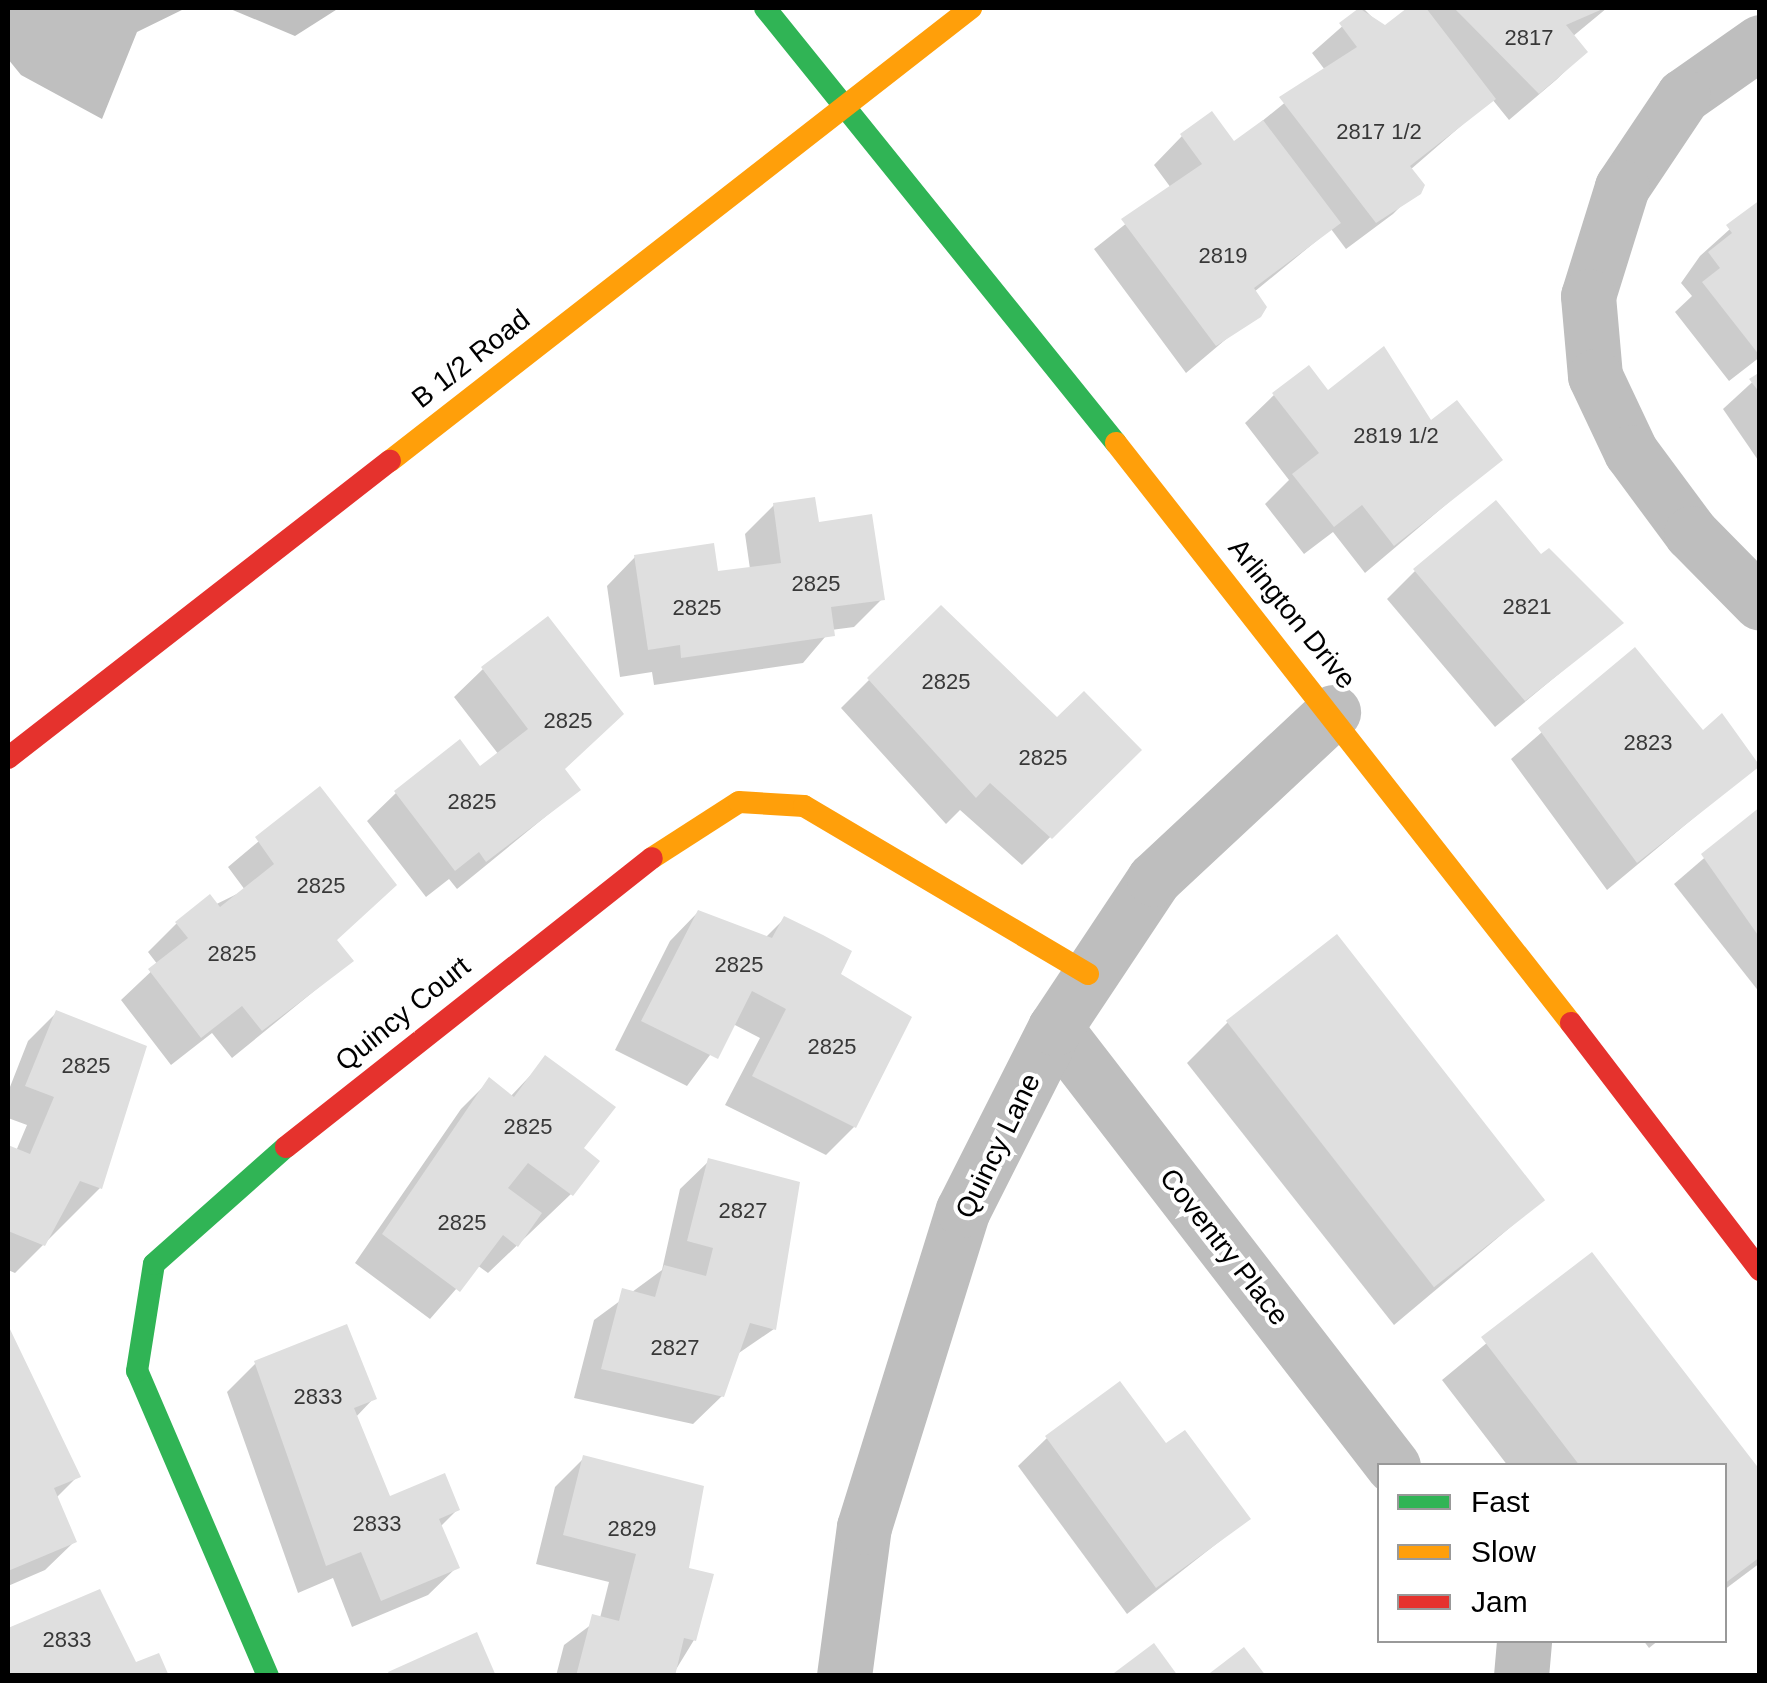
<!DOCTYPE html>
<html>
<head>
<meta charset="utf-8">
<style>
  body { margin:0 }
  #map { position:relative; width:1767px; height:1683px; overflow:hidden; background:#fff; font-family:Arial,sans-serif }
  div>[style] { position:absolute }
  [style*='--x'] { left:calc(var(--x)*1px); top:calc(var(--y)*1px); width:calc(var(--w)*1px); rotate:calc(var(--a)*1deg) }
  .water>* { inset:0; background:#bfbfbf }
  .shadow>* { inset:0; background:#0003 }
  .building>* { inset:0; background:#dfdfdf; transform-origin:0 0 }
  .street>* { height:55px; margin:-27.5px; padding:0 27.5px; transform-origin:27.5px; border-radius:27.5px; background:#bebebe }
  .fast>* { height:22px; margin:-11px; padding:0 11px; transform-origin:11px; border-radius:11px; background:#30b455 }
  .slow>* { height:22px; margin:-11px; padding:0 11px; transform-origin:11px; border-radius:11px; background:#ff9f0a }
  .jam>* { height:22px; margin:-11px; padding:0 11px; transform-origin:11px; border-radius:11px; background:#e5322d }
  span { translate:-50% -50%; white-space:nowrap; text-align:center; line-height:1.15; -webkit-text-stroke:8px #fff; paint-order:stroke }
  .number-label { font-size:22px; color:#383838 }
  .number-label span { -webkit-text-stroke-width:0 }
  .street-label { font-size:28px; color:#000 }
  .frame { position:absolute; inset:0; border:10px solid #000; pointer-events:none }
  .legend { position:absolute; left:1377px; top:1463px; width:350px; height:180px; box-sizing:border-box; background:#fff; border:2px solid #999; margin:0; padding:12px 18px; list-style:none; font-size:30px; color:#000 }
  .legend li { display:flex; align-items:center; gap:20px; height:50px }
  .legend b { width:50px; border:2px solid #999 }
</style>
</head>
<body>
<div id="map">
  <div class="water">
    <div style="clip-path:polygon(8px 8px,186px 8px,137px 32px,102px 119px,21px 75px,8px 59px)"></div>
    <div style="clip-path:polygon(228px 8px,339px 8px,295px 36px)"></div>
  </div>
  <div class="shadow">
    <div style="clip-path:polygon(1363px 8px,1384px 29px,1409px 8px,1607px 8px,1572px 37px,1585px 52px,1556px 80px,1509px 120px,1492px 99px,1410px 170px,1422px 185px,1393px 214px,1346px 249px,1331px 229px,1254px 292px,1264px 307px,1186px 373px,1094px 249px,1171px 188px,1154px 165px,1182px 136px,1234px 144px,1325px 70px,1312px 53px)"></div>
    <div style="clip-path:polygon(1760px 202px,1760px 357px,1729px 381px,1675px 312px,1692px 296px,1681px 283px,1700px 256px)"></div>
    <div style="clip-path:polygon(1760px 375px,1760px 463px,1723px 409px)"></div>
    <div style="clip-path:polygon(1328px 393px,1430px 424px,1500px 459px,1365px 573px,1333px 532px,1304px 554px,1265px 504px,1289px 480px,1245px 423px,1274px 395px)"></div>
    <div style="clip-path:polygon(774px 505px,817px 525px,882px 599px,854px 627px,831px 630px,803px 663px,654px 685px,652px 672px,620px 677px,607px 586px,635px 557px,716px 574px,750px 569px,745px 534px)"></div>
    <div style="clip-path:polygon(1541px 558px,1620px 623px,1495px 727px,1387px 599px,1415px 571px)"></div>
    <div style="clip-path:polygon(941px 608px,1057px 721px,1138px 750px,1022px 865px,960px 810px,946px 824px,841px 708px)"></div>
    <div style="clip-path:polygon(1635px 651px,1703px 733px,1756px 766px,1607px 890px,1511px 759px)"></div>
    <div style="clip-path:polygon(483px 669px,578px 790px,457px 889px,449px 879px,426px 897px,367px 821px,396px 793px,480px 770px,499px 755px,454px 697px)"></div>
    <div style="clip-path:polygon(320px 790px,335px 941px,351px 961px,232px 1058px,212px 1033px,171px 1065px,121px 1000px,158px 965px,148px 952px,176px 924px,245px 890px,228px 867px)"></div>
    <div style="clip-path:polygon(1760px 810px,1760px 993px,1674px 884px)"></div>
    <div style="clip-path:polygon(698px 912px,765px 938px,784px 919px,838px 975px,854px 1127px,826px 1155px,725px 1105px,760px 1038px,733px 1024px,687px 1086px,615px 1050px,670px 941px)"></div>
    <div style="clip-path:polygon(56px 1013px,144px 1047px,100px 1188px,15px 1273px,8px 1270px,8px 1148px,16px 1151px,27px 1125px,8px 1118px,8px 1092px,28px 1041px)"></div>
    <div style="clip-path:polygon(1228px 1022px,1544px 1199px,1394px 1325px,1187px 1063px)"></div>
    <div style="clip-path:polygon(546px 1059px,580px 1149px,571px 1194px,488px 1273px,477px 1265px,430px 1319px,355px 1263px,461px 1109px,489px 1081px,510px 1097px)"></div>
    <div style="clip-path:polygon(709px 1161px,774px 1329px,736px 1355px,722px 1396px,693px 1424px,574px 1398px,594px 1320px,662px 1270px,680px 1189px)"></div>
    <div style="clip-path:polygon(1592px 1256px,1760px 1474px,1760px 1563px,1724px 1590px,1724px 1466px,1508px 1466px,1442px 1380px)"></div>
    <div style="clip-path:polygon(8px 1329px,78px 1476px,56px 1498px,74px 1542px,45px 1570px,8px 1586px)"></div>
    <div style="clip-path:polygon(256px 1363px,374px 1398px,355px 1418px,389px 1499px,457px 1510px,440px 1527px,457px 1567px,428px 1595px,352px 1627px,333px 1578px,298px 1593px,227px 1392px)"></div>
    <div style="clip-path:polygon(1047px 1438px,1166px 1447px,1248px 1519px,1127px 1614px,1018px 1466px)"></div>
    <div style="clip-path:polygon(584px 1458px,694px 1640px,672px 1676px,556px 1676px,564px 1645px,600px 1618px,609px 1582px,536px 1564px,555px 1487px)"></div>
    <div style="clip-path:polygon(1643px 1640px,1659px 1640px,1649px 1648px)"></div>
  </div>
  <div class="building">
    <div style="clip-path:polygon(1359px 8px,1385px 25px,1407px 8px,1426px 8px,1496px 99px,1410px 166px,1425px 185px,1421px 194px,1376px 223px,1279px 97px,1357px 47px,1339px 23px)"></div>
    <div style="clip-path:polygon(1454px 8px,1605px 8px,1566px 25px,1588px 52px,1539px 94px)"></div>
    <div style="clip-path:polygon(1212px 111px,1234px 141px,1263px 120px,1341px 223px,1254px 288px,1267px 307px,1261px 317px,1216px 346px,1121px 219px,1202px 164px,1180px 134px)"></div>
    <div style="clip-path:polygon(1760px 200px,1760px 356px,1702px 282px,1720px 268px,1708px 252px,1732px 233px,1726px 225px)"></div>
    <div style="clip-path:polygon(1384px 346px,1431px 420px,1457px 400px,1503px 460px,1394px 546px,1362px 505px,1334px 527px,1292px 474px,1319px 453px,1272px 393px,1309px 365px,1328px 390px)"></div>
    <div style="clip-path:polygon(1760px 372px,1760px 393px,1749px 379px)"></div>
    <div style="clip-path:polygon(815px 497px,819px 522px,872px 514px,885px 600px,831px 607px,835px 636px,681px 658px,680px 645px,648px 650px,634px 555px,714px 543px,718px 571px,781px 563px,773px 503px)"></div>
    <div style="clip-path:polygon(1496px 500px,1541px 554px,1549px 548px,1624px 623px,1525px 701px,1413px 569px)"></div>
    <div style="clip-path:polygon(941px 605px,1057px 717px,1084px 691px,1142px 750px,1052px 839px,990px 783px,976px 798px,867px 678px)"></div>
    <div style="clip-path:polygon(548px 616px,624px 714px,565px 769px,581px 790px,486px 862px,479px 852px,455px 871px,394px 791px,460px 739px,480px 766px,528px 729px,481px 667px)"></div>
    <div style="clip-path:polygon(1635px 647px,1703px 730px,1722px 713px,1760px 766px,1637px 863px,1538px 728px)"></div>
    <div style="clip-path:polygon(320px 786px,397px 885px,337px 940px,354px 961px,262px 1031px,242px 1006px,201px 1038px,148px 969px,188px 938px,175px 922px,210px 894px,220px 907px,274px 864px,255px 837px)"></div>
    <div style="clip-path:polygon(1760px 807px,1760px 938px,1701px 854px)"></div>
    <div style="clip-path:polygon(698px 910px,772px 938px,784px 916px,823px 935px,852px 951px,841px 974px,912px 1017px,856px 1128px,752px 1076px,786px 1009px,752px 991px,718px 1059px,641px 1021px)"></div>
    <div style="left:1337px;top:934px;width:338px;height:141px;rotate:52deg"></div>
    <div style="clip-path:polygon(56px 1010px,147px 1046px,102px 1189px,80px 1181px,45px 1246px,8px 1231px,8px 1145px,30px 1154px,54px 1097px,25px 1086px)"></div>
    <div style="clip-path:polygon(545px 1055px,616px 1107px,584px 1148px,600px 1161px,573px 1196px,528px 1163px,508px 1188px,542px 1213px,518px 1247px,503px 1235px,460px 1292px,382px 1234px,489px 1077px,514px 1097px)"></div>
    <div style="clip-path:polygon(708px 1158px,800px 1182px,776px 1330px,750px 1323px,724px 1397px,601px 1369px,622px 1288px,655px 1297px,664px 1265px,706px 1276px,713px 1248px,687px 1241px)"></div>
    <div style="clip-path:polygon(1592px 1252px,1760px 1470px,1760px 1557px,1724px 1584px,1724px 1466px,1580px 1466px,1481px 1337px)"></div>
    <div style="clip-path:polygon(347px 1324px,377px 1399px,354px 1408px,390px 1496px,445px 1473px,460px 1510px,439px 1519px,460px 1568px,381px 1601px,361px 1552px,326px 1566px,254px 1361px)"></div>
    <div style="clip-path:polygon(8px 1325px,81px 1477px,54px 1488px,77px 1542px,8px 1571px)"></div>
    <div style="clip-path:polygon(1120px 1381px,1166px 1443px,1185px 1430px,1251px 1519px,1156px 1588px,1045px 1436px)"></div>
    <div style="clip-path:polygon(583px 1455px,704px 1486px,689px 1568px,714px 1574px,696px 1641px,684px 1638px,675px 1676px,576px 1676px,592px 1614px,619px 1621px,636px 1554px,563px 1535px)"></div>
    <div style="clip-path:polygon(100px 1589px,136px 1662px,159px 1653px,169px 1676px,8px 1676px,8px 1628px)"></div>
    <div style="clip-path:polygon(477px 1632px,496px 1676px,390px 1676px,388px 1672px)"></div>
    <div style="clip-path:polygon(1154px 1643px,1178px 1676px,1110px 1676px)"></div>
    <div style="clip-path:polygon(1244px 1647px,1266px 1676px,1206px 1676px)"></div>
  </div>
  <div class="street">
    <div style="--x:1760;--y:42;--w:94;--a:145"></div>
    <div style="--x:1683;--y:96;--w:110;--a:123.8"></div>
    <div style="--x:1622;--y:187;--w:114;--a:107.3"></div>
    <div style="--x:1588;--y:296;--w:80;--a:85"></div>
    <div style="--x:1595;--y:376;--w:84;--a:64.7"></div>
    <div style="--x:1631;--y:452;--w:101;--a:53.5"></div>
    <div style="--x:1691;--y:533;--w:98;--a:45.4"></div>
    <div style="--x:1055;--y:1028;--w:553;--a:52.34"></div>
    <div style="--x:844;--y:1676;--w:150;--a:-82.4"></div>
    <div style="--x:864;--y:1527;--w:332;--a:-72.7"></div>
    <div style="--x:963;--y:1210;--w:204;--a:-63.2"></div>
    <div style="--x:1055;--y:1028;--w:179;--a:-56.4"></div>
    <div style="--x:1154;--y:879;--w:245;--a:-43"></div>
    <div style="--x:1521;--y:1676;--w:36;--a:-85"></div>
  </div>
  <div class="fast">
    <div style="--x:765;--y:8;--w:559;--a:51.1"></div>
    <div style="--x:268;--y:1676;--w:332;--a:-113.2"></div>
    <div style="--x:137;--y:1371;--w:108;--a:-81"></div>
    <div style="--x:154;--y:1264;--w:176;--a:-41.6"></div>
  </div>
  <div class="slow">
    <div style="--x:1116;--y:443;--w:737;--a:51.89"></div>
    <div style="--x:390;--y:461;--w:737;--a:-37.94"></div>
    <div style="--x:652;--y:858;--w:103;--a:-32.8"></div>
    <div style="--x:739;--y:802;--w:65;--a:3.5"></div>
    <div style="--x:804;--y:806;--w:330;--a:30.6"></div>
  </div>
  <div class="jam">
    <div style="--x:8;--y:758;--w:484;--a:-37.9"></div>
    <div style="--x:1571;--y:1023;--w:311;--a:52.6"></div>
    <div style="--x:286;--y:1147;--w:466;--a:-38.3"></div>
  </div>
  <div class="number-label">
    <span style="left:1529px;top:38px">2817</span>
    <span style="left:1379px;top:132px">2817 1/2</span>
    <span style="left:1223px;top:256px">2819</span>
    <span style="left:1396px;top:436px">2819 1/2</span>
    <span style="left:816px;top:584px">2825</span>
    <span style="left:1527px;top:607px">2821</span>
    <span style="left:697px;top:608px">2825</span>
    <span style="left:946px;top:682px">2825</span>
    <span style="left:568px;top:721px">2825</span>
    <span style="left:1648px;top:743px">2823</span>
    <span style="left:1043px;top:758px">2825</span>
    <span style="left:472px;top:802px">2825</span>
    <span style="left:321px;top:886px">2825</span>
    <span style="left:232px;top:954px">2825</span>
    <span style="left:739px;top:965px">2825</span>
    <span style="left:832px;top:1047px">2825</span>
    <span style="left:86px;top:1066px">2825</span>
    <span style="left:528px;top:1127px">2825</span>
    <span style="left:743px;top:1211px">2827</span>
    <span style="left:462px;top:1223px">2825</span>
    <span style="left:675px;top:1348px">2827</span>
    <span style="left:318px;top:1397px">2833</span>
    <span style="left:377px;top:1524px">2833</span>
    <span style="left:632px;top:1529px">2829</span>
    <span style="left:67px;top:1640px">2833</span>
  </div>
  <div class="street-label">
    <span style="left:471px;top:359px;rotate:-38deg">B 1/2 Road</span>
    <span style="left:1292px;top:614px;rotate:51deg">Arlington Drive</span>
    <span style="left:403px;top:1014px;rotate:-39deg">Quincy Court</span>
    <span style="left:998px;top:1146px;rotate:-64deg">Quincy Lane</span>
    <span style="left:1224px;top:1247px;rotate:52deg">Coventry Place</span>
  </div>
  <div class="frame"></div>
  <ul class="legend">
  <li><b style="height:12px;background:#30b455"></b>Fast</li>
  <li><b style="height:12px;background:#ff9f0a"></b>Slow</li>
  <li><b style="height:12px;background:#e5322d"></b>Jam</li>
  </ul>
</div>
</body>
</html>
